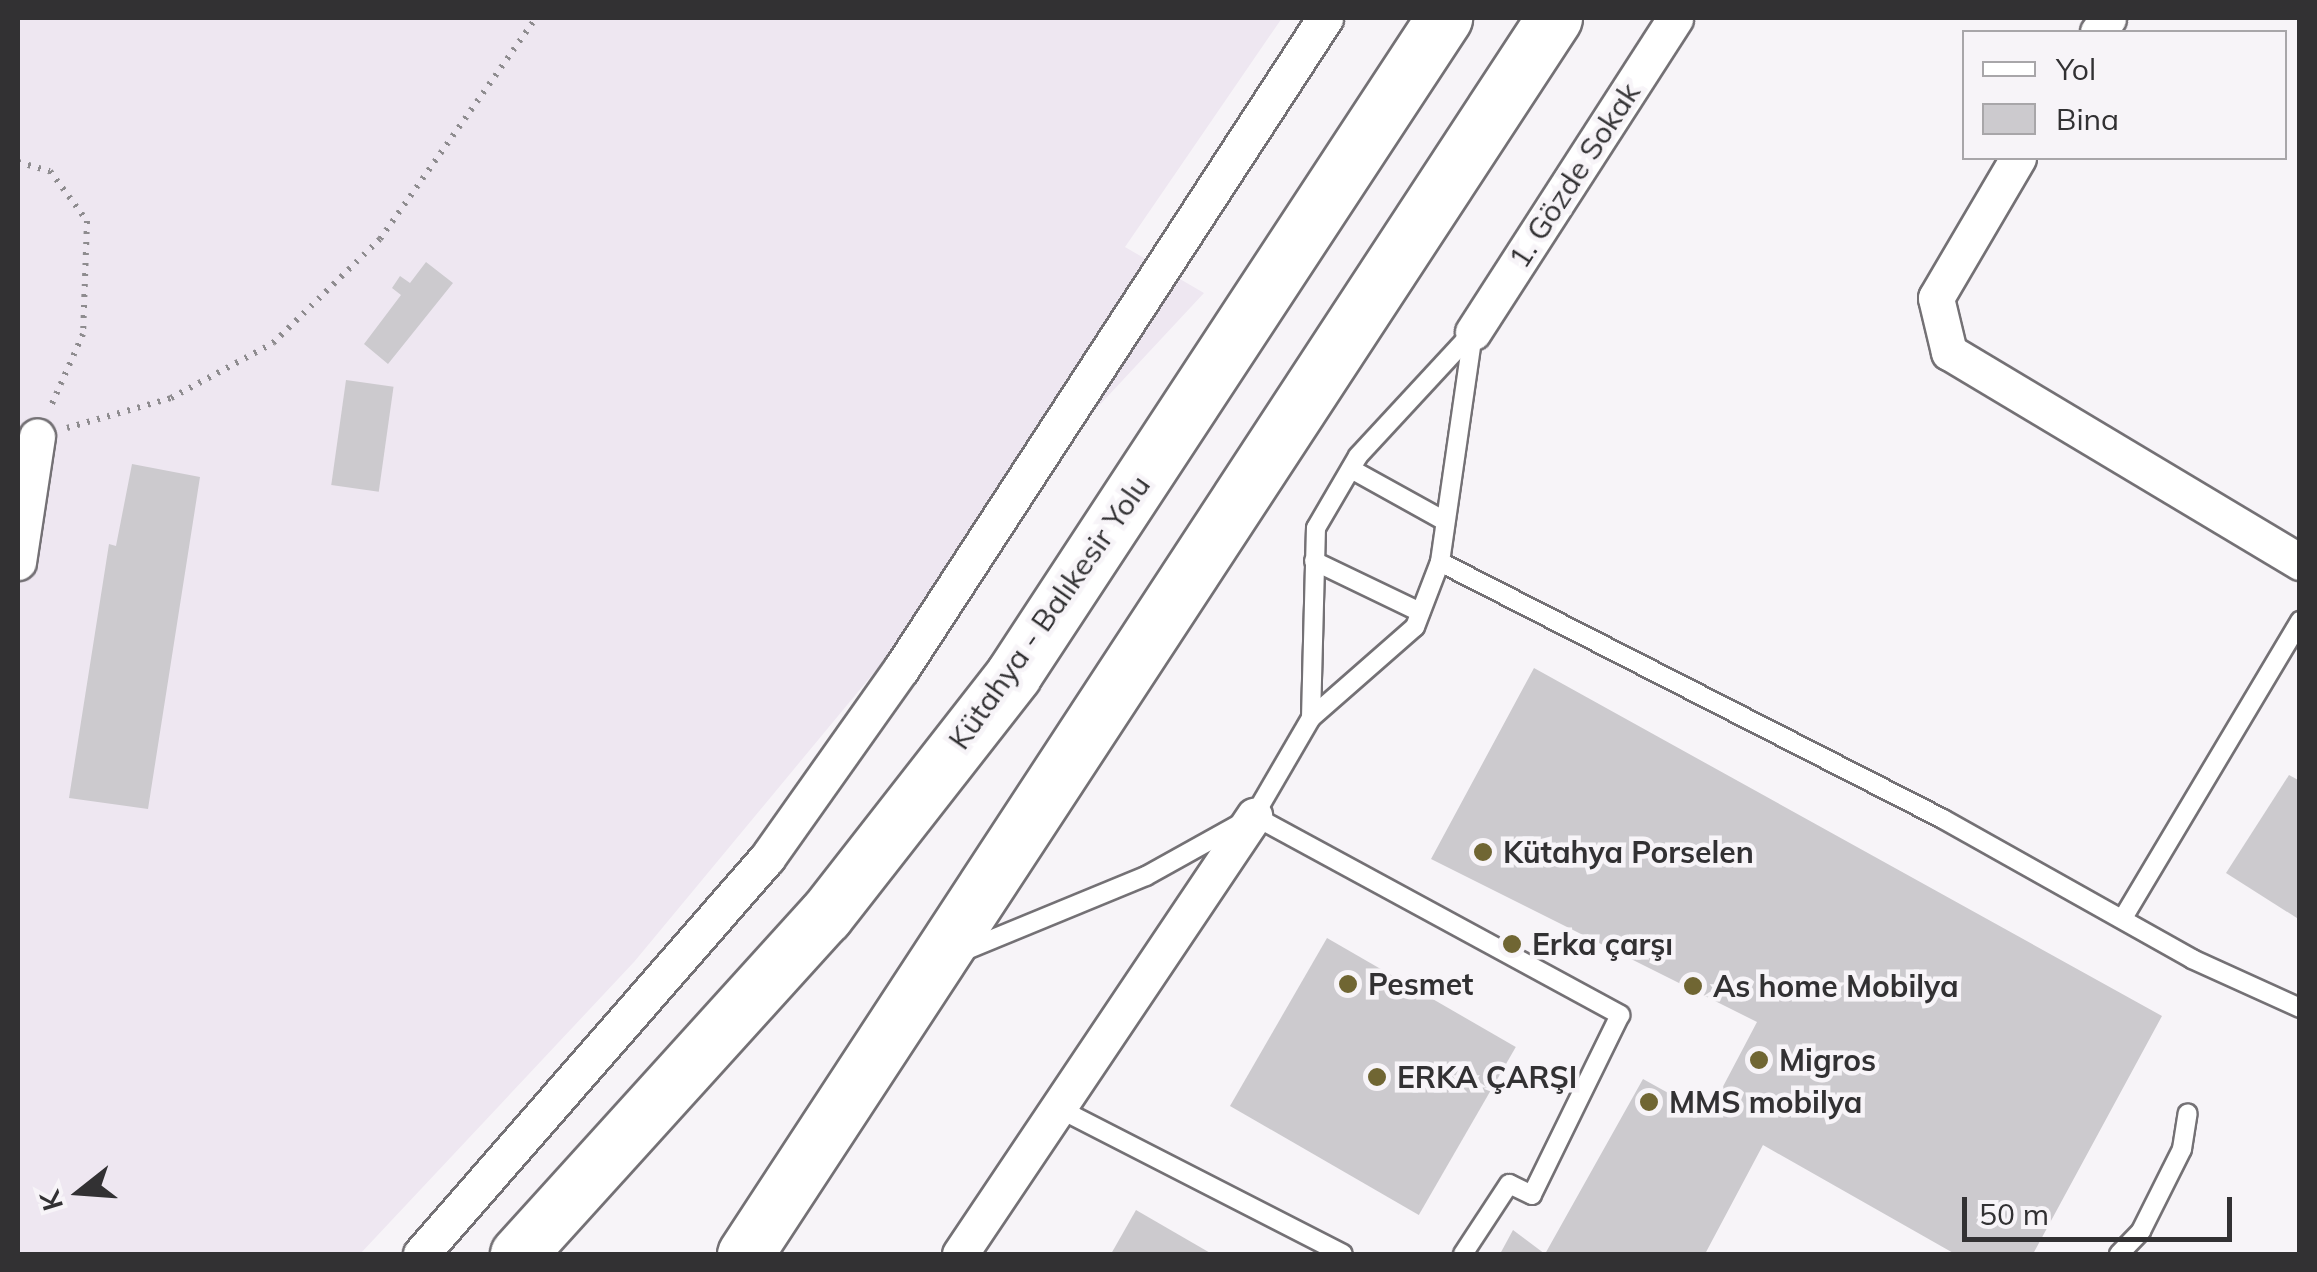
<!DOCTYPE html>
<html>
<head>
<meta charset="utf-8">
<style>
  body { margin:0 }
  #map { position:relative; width:2317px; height:1272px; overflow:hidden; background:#f7f4f8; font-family:Mulish,sans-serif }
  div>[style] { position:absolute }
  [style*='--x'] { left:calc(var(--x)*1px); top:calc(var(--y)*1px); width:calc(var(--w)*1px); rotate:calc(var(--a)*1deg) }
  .built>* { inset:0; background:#eee7f1 }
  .building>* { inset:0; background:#cccace; transform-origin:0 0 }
  .path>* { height:6px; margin-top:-3px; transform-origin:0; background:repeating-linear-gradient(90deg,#8e8c8f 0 2.5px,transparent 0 10.5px) }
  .roads { filter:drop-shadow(2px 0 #747175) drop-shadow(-2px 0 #747175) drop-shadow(0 2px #747175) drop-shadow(0 -2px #747175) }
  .lane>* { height:18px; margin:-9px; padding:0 9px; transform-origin:9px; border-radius:9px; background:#fff }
  .street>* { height:35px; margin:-17.5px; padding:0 17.5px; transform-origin:17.5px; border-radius:17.5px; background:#fff }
  .highway>* { height:55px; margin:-27.5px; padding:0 27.5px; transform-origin:27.5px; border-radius:27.5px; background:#fff }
  .dots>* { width:28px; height:28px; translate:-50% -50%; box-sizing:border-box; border:5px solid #f7f4f8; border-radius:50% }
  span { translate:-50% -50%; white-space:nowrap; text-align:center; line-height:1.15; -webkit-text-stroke:9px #f7f4f8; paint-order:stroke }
  .street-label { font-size:30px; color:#323133 }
  .poi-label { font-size:30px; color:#323133; font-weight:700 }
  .left { translate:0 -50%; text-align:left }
  .frame { position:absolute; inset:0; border:20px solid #323133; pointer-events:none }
  .legend { position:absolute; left:1962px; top:30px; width:325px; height:130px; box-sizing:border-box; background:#f7f4f8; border:2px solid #a8a6a9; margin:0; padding:12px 18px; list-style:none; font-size:30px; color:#323133 }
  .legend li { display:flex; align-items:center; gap:20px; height:50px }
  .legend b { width:50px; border:2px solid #a8a6a9 }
  .north { position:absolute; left:30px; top:1142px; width:100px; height:100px; -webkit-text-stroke:8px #f7f4f8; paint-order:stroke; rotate:253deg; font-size:28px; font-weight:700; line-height:40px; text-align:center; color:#323133 }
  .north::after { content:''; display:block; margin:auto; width:35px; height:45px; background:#323133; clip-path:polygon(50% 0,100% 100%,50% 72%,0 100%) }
  .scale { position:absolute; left:1962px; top:1197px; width:270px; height:45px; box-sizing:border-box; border:5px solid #323133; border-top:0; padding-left:12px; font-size:30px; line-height:35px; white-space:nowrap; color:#323133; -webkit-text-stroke:8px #f7f4f8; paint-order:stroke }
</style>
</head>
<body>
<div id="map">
  <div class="built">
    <div style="clip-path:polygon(18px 18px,1282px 18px,1125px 247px,1204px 293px,1066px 441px,634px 962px,360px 1254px,18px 1254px)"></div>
  </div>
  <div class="building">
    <div style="clip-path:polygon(426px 262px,453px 283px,388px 364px,364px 344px,401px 295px,392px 288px,400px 276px,410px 283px)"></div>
    <div style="left:346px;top:380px;width:48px;height:106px;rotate:8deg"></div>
    <div style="clip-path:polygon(132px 464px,200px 477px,148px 809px,69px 798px,109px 544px,116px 546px)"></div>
    <div style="clip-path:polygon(1534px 668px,2162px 1016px,2033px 1254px,1955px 1254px,1763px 1145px,1705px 1254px,1545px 1254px,1643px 1079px,1708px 1115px,1757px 1022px,1431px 859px)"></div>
    <div style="clip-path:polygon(2289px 775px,2300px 781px,2300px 920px,2226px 873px)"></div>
    <div style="left:1327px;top:938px;width:218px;height:194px;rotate:30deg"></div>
    <div style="clip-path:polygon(1136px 1210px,1212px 1254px,1111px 1254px)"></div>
    <div style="clip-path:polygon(1513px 1230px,1545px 1254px,1500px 1254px)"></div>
  </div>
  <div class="path">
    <div style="--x:18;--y:162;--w:33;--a:16"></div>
    <div style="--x:50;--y:171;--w:62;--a:53.5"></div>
    <div style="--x:87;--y:221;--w:113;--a:92"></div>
    <div style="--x:83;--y:334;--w:81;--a:114"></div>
    <div style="--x:67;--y:428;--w:108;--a:-16.1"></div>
    <div style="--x:171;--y:398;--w:116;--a:-28.3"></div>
    <div style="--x:273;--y:343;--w:149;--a:-44.2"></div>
    <div style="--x:380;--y:239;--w:271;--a:-54.8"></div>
  </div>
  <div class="roads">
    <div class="lane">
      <div style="--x:1351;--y:469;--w:107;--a:29"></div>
      <div style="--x:1314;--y:561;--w:118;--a:25.7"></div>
      <div style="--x:1440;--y:562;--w:565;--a:27.06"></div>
      <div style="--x:1943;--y:819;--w:286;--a:29.3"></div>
      <div style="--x:2192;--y:959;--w:119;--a:24.4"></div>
      <div style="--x:1311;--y:718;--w:190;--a:-88.5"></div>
      <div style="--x:1316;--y:528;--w:83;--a:-59.7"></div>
      <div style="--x:1358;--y:456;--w:169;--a:-47.2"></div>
      <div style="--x:1254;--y:816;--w:417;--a:28.5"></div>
      <div style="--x:1620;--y:1015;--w:200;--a:116.1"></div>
      <div style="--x:1532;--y:1195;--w:25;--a:-154"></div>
      <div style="--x:1509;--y:1184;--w:84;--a:123.3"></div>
      <div style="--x:2123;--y:918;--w:346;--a:-59.2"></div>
      <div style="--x:959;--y:953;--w:202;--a:-22.4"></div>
      <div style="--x:1146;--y:876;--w:124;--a:-29.1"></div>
      <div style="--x:1254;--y:816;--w:113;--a:-59.8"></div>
      <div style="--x:1311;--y:718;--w:138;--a:-41.2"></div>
      <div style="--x:1415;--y:627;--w:70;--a:-69"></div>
      <div style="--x:1440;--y:562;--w:232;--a:-81.8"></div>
      <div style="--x:1056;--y:1107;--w:322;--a:27.1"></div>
      <div style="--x:2119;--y:1254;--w:32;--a:-46"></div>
      <div style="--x:2141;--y:1231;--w:92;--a:-63.4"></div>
      <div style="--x:2182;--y:1149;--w:36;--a:-81"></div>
    </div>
    <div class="street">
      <div style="--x:2098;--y:32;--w:17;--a:-54"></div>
      <div style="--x:2018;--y:158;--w:162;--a:120.4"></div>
      <div style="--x:1936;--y:298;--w:56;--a:76.5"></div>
      <div style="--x:1949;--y:352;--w:409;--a:30.9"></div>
      <div style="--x:1473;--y:332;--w:373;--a:-57.2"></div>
      <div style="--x:18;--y:562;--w:127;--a:-81.4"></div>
      <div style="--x:421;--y:1254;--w:526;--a:-48.86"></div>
      <div style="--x:767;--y:858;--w:232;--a:-54.7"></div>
      <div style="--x:901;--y:669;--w:777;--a:-56.92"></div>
      <div style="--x:960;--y:1254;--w:528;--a:-56.13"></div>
    </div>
    <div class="highway">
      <div style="--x:518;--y:1254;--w:457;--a:-47.8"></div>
      <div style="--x:825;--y:916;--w:306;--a:-52"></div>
      <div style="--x:1013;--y:675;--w:786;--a:-56.73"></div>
      <div style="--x:745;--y:1254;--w:1477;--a:-56.79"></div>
    </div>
  </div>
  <div class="dots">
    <div style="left:1483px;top:852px;background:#706633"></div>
    <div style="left:1512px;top:944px;background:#706633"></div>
    <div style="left:1348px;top:984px;background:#706633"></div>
    <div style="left:1693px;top:986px;background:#706633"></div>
    <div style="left:1759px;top:1060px;background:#706633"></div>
    <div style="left:1377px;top:1077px;background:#706633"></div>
    <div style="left:1649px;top:1102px;background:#706633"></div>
  </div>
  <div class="street-label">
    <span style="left:1574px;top:175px;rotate:-57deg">1. Gözde Sokak</span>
    <span style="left:1049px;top:612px;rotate:-55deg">Kütahya - Balıkesir Yolu</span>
  </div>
  <div class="poi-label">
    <span class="left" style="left:1503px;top:852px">Kütahya Porselen</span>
    <span class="left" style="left:1532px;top:944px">Erka çarşı</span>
    <span class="left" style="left:1368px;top:984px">Pesmet</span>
    <span class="left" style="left:1713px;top:986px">As home Mobilya</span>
    <span class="left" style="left:1779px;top:1060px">Migros</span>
    <span class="left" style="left:1397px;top:1077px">ERKA ÇARŞI</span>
    <span class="left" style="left:1669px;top:1102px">MMS mobilya</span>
  </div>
  <div class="frame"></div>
  <ul class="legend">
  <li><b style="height:12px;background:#fff"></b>Yol</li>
  <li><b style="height:28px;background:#cccace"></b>Bina</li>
  </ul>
  <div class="north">K</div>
  <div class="scale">50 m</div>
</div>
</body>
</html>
